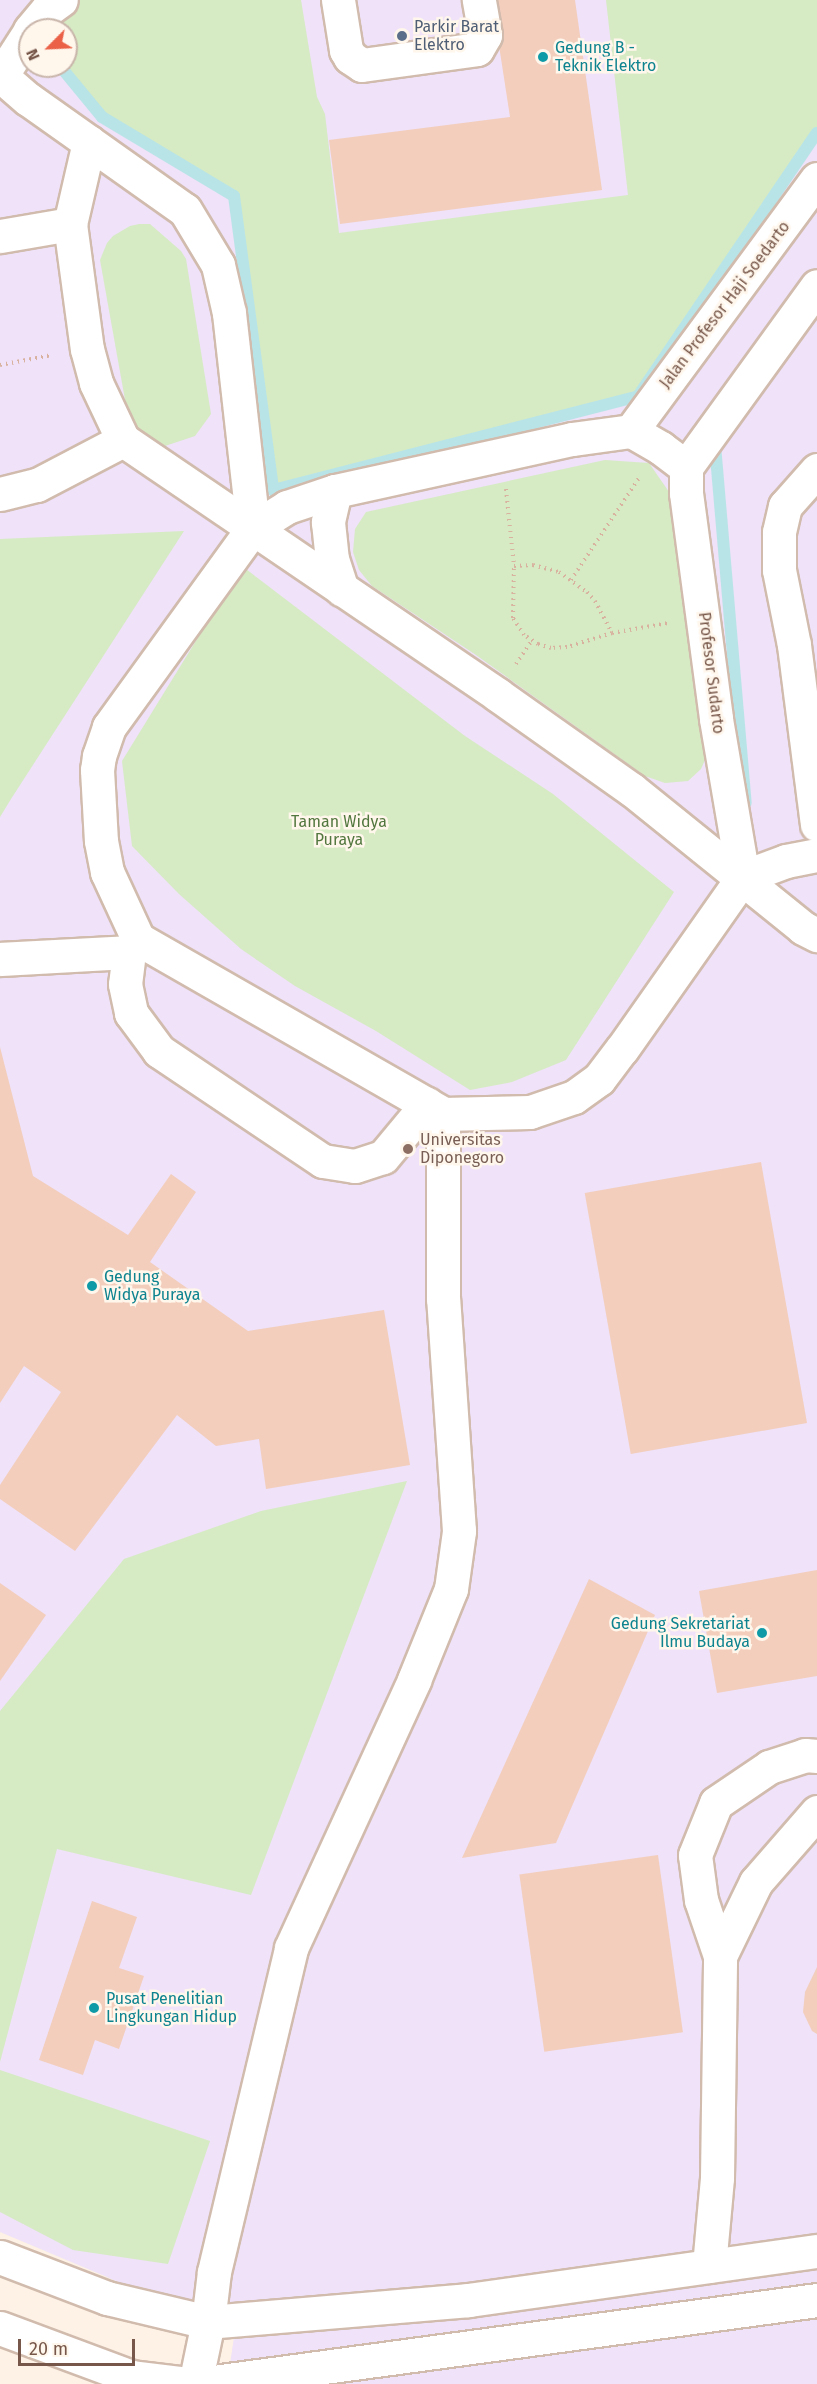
<!DOCTYPE html>
<style>
body{margin:0}
#map{position:relative;width:817px;height:2384px;overflow:hidden;background:#fdf2e5;font-family:"Fira Sans",sans-serif}
div>[style]{position:absolute}
.education>*{inset:0;background:#efe2f9}
.green>*{inset:0;background:#d6ebc3}
.stream>*{height:12px;margin:-6px;padding:0 6px;transform-origin:6px;border-radius:6px;background:#b9e4e7}
.building>*{inset:0;background:#f3cebc;transform-origin:0 0}
.path>*{height:4px;margin-top:-2px;transform-origin:0;background:repeating-linear-gradient(90deg,#d8b19f 0 1.5px,transparent 0 6px)}
.roads{filter:drop-shadow(2px 0 #d1bbad) drop-shadow(-2px 0 #d1bbad) drop-shadow(0 2px #d1bbad) drop-shadow(0 -2px #d1bbad)}
.minor>*{height:33px;margin:-16.5px;padding:0 16.5px;transform-origin:16.5px;border-radius:16.5px;background:#fff}
.dots>*{width:16px;height:16px;translate:-50% -50%;box-sizing:border-box;border:3px solid #fff6ec;border-radius:50%}
span{translate:-50% -50%;white-space:nowrap;text-align:center;line-height:1.15;-webkit-text-stroke:5px #fff6ec;paint-order:stroke}
.service-label{font-size:16px;color:#4e5e75}
.left{translate:0 -50%;text-align:left}
.culture-label{font-size:16px;color:#0d838f}
.right{translate:-100% -50%;text-align:right}
.street-label{font-size:16px;color:#775749}
.park-label{font-size:16px;color:#52773e}
.education-label{font-size:16px;color:#785e54}
.north{position:absolute;left:18px;top:18px;width:60px;height:60px;box-sizing:border-box;background:#fff6ec;border:2px solid #c9b6ab;border-radius:50%;rotate:246deg;font-size:16px;font-weight:700;line-height:24px;text-align:center;color:#775749}
.north::after{content:'';display:block;margin:auto;width:21px;height:27px;background:#ea6147;clip-path:polygon(50% 0,100% 100%,50% 72%,0 100%)}
.scale{position:absolute;left:18px;top:2339px;width:117px;height:27px;box-sizing:border-box;border:3px solid #775749;border-top:0;padding-left:8px;font-size:18px;line-height:21px;white-space:nowrap;color:#775749;-webkit-text-stroke:4px #fff6ec;paint-order:stroke}
</style>
<div id="map">
<div class="education">
<div style="clip-path:polygon(evenodd,0 0,817px 0,817px 2384px,227px 2384px,234px 2337px,107px 2277px,0 2232px,0 0,30px 30px,66px 30px,66px 66px,30px 66px,30px 30px)"></div>
</div>
<div class="green">
<div style="clip-path:polygon(77px 0,301px 0,317px 97px,325px 114px,339px 233px,628px 195px,606px 0,817px 0,817px 133px,638px 396px,273px 490px,234px 196px,102px 117px,60px 66px,66px 66px,66px 30px,33px 30px)"></div>
<div style="clip-path:polygon(139px 224px,150px 224px,181px 251px,186px 259px,211px 414px,195px 436px,165px 446px,150px 443px,129px 422px,100px 260px,107px 243px,113px 236px,130px 226px)"></div>
<div style="clip-path:polygon(605px 460px,649px 463px,676px 502px,708px 753px,701px 769px,688px 781px,665px 783px,645px 776px,476px 655px,372px 586px,359px 570px,353px 552px,355px 529px,366px 512px)"></div>
<div style="clip-path:polygon(184px 531px,11px 799px,0 817px,0 539px)"></div>
<div style="clip-path:polygon(242px 566px,465px 736px,553px 794px,674px 892px,566px 1060px,512px 1082px,470px 1090px,376px 1031px,295px 986px,241px 949px,179px 894px,132px 846px,122px 761px)"></div>
<div style="clip-path:polygon(407px 1481px,251px 1895px,57px 1849px,0 2062px,0 1711px,124px 1559px,261px 1511px)"></div>
<div style="clip-path:polygon(0 2070px,210px 2141px,168px 2264px,73px 2250px,0 2212px)"></div>
</div>
<div class="stream">
<div style="left:60px;top:66px;width:66px;rotate:50.5deg"></div>
<div style="left:102px;top:117px;width:154px;rotate:30.9deg"></div>
<div style="left:234px;top:196px;width:297px;rotate:82.4deg"></div>
<div style="left:273px;top:490px;width:377px;rotate:-14.4deg"></div>
<div style="left:638px;top:396px;width:318px;rotate:-55.8deg"></div>
<div style="left:719px;top:439px;width:7px;rotate:124deg"></div>
<div style="left:715px;top:445px;width:359px;rotate:85.1deg"></div>
</div>
<div class="building">
<div style="clip-path:polygon(492px 0,575px 0,602px 190px,340px 224px,329px 140px,510px 117px)"></div>
<div style="clip-path:polygon(0 1047px,33px 1176px,128px 1235px,171px 1174px,196px 1192px,150px 1262px,248px 1331px,384px 1310px,410px 1465px,266px 1489px,259px 1439px,216px 1446px,177px 1415px,75px 1551px,0 1499px,0 1485px,61px 1392px,24px 1366px,0 1403px)"></div>
<div style="left:761px;top:1162px;width:265px;height:179px;rotate:80deg"></div>
<div style="clip-path:polygon(817px 1570px,817px 1676px,717px 1693px,699px 1591px)"></div>
<div style="clip-path:polygon(589px 1579px,655px 1615px,556px 1843px,462px 1858px)"></div>
<div style="clip-path:polygon(0 1583px,46px 1615px,0 1681px)"></div>
<div style="left:658px;top:1855px;width:179px;height:140px;rotate:82deg"></div>
<div style="clip-path:polygon(92px 1901px,137px 1917px,119px 1968px,144px 1976px,119px 2049px,95px 2040px,83px 2075px,39px 2060px)"></div>
<div style="clip-path:polygon(817px 1967px,817px 2034px,812px 2031px,803px 2012px,805px 1992px)"></div>
</div>
<div class="path">
<div style="left:0;top:365px;width:53px;rotate:-10.9deg"></div>
<div style="left:506px;top:489px;width:77px;rotate:84.1deg"></div>
<div style="left:533px;top:565px;width:27px;rotate:15deg"></div>
<div style="left:559px;top:572px;width:34px;rotate:36deg"></div>
<div style="left:587px;top:592px;width:12px;rotate:48deg"></div>
<div style="left:595px;top:601px;width:36px;rotate:62deg"></div>
<div style="left:612px;top:633px;width:47px;rotate:162.7deg"></div>
<div style="left:567px;top:647px;width:16px;rotate:176deg"></div>
<div style="left:551px;top:648px;width:14px;rotate:-163deg"></div>
<div style="left:538px;top:644px;width:17px;rotate:-147deg"></div>
<div style="left:524px;top:635px;width:20px;rotate:-123deg"></div>
<div style="left:513px;top:618px;width:52px;rotate:-88.9deg"></div>
<div style="left:514px;top:566px;width:19px;rotate:-3deg"></div>
<div style="left:571px;top:580px;width:123px;rotate:-56.3deg"></div>
<div style="left:612px;top:633px;width:57px;rotate:-10.1deg"></div>
<div style="left:516px;top:664px;width:29px;rotate:-56deg"></div>
</div>
<div class="roads">
<div class="minor">
<div style="left:338px;top:0;width:51px;rotate:80.9deg"></div>
<div style="left:346px;top:50px;width:8px;rotate:60deg"></div>
<div style="left:350px;top:57px;width:14px;rotate:34deg"></div>
<div style="left:362px;top:65px;width:116px;rotate:-7.9deg"></div>
<div style="left:477px;top:49px;width:16px;rotate:-60deg"></div>
<div style="left:485px;top:35px;width:36px;rotate:-100deg"></div>
<div style="left:30px;top:30px;width:26px;rotate:-50deg"></div>
<div style="left:47px;top:10px;width:17px;rotate:-36deg"></div>
<div style="left:0;top:75px;width:37px;rotate:41deg"></div>
<div style="left:28px;top:99px;width:192px;rotate:35.3deg"></div>
<div style="left:185px;top:210px;width:64px;rotate:59deg"></div>
<div style="left:218px;top:265px;width:49px;rotate:77.1deg"></div>
<div style="left:229px;top:313px;width:216px;rotate:83.6deg"></div>
<div style="left:1px;top:76px;width:54px;rotate:-57.2deg"></div>
<div style="left:89px;top:142px;width:84px;rotate:103deg"></div>
<div style="left:70px;top:224px;width:126px;rotate:82.3deg"></div>
<div style="left:87px;top:349px;width:35px;rotate:75deg"></div>
<div style="left:96px;top:383px;width:63px;rotate:64.7deg"></div>
<div style="left:123px;top:440px;width:453px;rotate:34.2deg"></div>
<div style="left:498px;top:695px;width:163px;rotate:35.3deg"></div>
<div style="left:631px;top:789px;width:221px;rotate:38.9deg"></div>
<div style="left:803px;top:928px;width:16px;rotate:27deg"></div>
<div style="left:0;top:236px;width:71px;rotate:-9.7deg"></div>
<div style="left:631px;top:431px;width:313px;rotate:-53.6deg"></div>
<div style="left:686px;top:467px;width:31px;rotate:-143deg"></div>
<div style="left:661px;top:448px;width:34px;rotate:-150deg"></div>
<div style="left:631px;top:431px;width:60px;rotate:172.3deg"></div>
<div style="left:572px;top:439px;width:243px;rotate:167.6deg"></div>
<div style="left:335px;top:491px;width:51px;rotate:161.6deg"></div>
<div style="left:287px;top:507px;width:40px;rotate:148deg"></div>
<div style="left:253px;top:528px;width:246px;rotate:125.9deg"></div>
<div style="left:109px;top:727px;width:31px;rotate:109deg"></div>
<div style="left:99px;top:756px;width:14px;rotate:98deg"></div>
<div style="left:97px;top:770px;width:71px;rotate:86.8deg"></div>
<div style="left:101px;top:841px;width:32px;rotate:79deg"></div>
<div style="left:107px;top:872px;width:74px;rotate:65.2deg"></div>
<div style="left:138px;top:939px;width:352px;rotate:29.8deg"></div>
<div style="left:443px;top:1114px;width:87px;rotate:-1.3deg"></div>
<div style="left:530px;top:1112px;width:46px;rotate:-18.8deg"></div>
<div style="left:574px;top:1097px;width:31px;rotate:-36deg"></div>
<div style="left:599px;top:1079px;width:38px;rotate:-53deg"></div>
<div style="left:622px;top:1049px;width:210px;rotate:-54.9deg"></div>
<div style="left:743px;top:877px;width:46px;rotate:-20.4deg"></div>
<div style="left:786px;top:861px;width:32px;rotate:-11deg"></div>
<div style="left:686px;top:467px;width:26px;rotate:90deg"></div>
<div style="left:686px;top:493px;width:228px;rotate:82.4deg"></div>
<div style="left:716px;top:719px;width:160px;rotate:80.3deg"></div>
<div style="left:686px;top:467px;width:223px;rotate:-54.1deg"></div>
<div style="left:817px;top:470px;width:48px;rotate:131.6deg"></div>
<div style="left:785px;top:506px;width:27px;rotate:103deg"></div>
<div style="left:779px;top:532px;width:38px;rotate:90deg"></div>
<div style="left:779px;top:570px;width:76px;rotate:78.7deg"></div>
<div style="left:794px;top:645px;width:181px;rotate:82.7deg"></div>
<div style="left:335px;top:491px;width:32px;rotate:103deg"></div>
<div style="left:328px;top:522px;width:37px;rotate:84deg"></div>
<div style="left:332px;top:559px;width:32px;rotate:72deg"></div>
<div style="left:0;top:494px;width:38px;rotate:-14deg"></div>
<div style="left:37px;top:485px;width:97px;rotate:-27.6deg"></div>
<div style="left:138px;top:939px;width:16px;rotate:125deg"></div>
<div style="left:129px;top:952px;width:32px;rotate:97deg"></div>
<div style="left:125px;top:984px;width:30px;rotate:78deg"></div>
<div style="left:131px;top:1013px;width:47px;rotate:53.6deg"></div>
<div style="left:159px;top:1051px;width:197px;rotate:33.9deg"></div>
<div style="left:323px;top:1161px;width:32px;rotate:9deg"></div>
<div style="left:355px;top:1166px;width:29px;rotate:-18deg"></div>
<div style="left:383px;top:1157px;width:69px;rotate:-50.3deg"></div>
<div style="left:0;top:959px;width:129px;rotate:-3.1deg"></div>
<div style="left:720px;top:1956px;width:59px;rotate:-108.7deg"></div>
<div style="left:701px;top:1900px;width:45px;rotate:-97.6deg"></div>
<div style="left:695px;top:1855px;width:56px;rotate:-68deg"></div>
<div style="left:716px;top:1803px;width:64px;rotate:-34.2deg"></div>
<div style="left:769px;top:1767px;width:38px;rotate:-18deg"></div>
<div style="left:805px;top:1755px;width:12px;rotate:5deg"></div>
<div style="left:0;top:2257px;width:115px;rotate:21deg"></div>
<div style="left:107px;top:2298px;width:104px;rotate:13.4deg"></div>
<div style="left:208px;top:2322px;width:261px;rotate:-4.8deg"></div>
<div style="left:468px;top:2300px;width:352px;rotate:-8deg"></div>
<div style="left:709px;top:2266px;width:88px;rotate:-84.8deg"></div>
<div style="left:717px;top:2178px;width:222px;rotate:-89.2deg"></div>
<div style="left:720px;top:1956px;width:82px;rotate:-64.1deg"></div>
<div style="left:756px;top:1882px;width:93px;rotate:-48.9deg"></div>
<div style="left:0;top:2328px;width:141px;rotate:20.4deg"></div>
<div style="left:132px;top:2377px;width:56px;rotate:7.1deg"></div>
<div style="left:195px;top:2384px;width:63px;rotate:-78.2deg"></div>
<div style="left:208px;top:2322px;width:50px;rotate:-83.2deg"></div>
<div style="left:214px;top:2272px;width:333px;rotate:-76.6deg"></div>
<div style="left:291px;top:1948px;width:295px;rotate:-65.3deg"></div>
<div style="left:414px;top:1680px;width:98px;rotate:-67.9deg"></div>
<div style="left:451px;top:1589px;width:59px;rotate:-82.1deg"></div>
<div style="left:459px;top:1531px;width:233px;rotate:-93.9deg"></div>
<div style="left:443px;top:1299px;width:185px;rotate:-90deg"></div>
<div style="left:199px;top:2384px;width:624px;rotate:-7.74deg"></div>
</div>
</div>
<div class="dots">
<div style="left:402px;top:36px;background:#5c6f8a"></div>
<div style="left:543px;top:57px;background:#0f9aa8"></div>
<div style="left:408px;top:1149px;background:#8d6e63"></div>
<div style="left:92px;top:1286px;background:#0f9aa8"></div>
<div style="left:762px;top:1633px;background:#0f9aa8"></div>
<div style="left:94px;top:2008px;background:#0f9aa8"></div>
</div>
<div class="service-label">
<span class="left" style="left:414px;top:36px">Parkir Barat<br>Elektro</span>
</div>
<div class="culture-label">
<span class="left" style="left:555px;top:57px">Gedung B -<br>Teknik Elektro</span>
<span class="left" style="left:104px;top:1286px">Gedung<br>Widya Puraya</span>
<span class="right" style="left:750px;top:1633px">Gedung Sekretariat<br>Ilmu Budaya</span>
<span class="left" style="left:106px;top:2008px">Pusat Penelitian<br>Lingkungan Hidup</span>
</div>
<div class="street-label">
<span style="left:725px;top:305px;rotate:-53deg">Jalan Profesor Haji Soedarto</span>
<span style="left:711px;top:673px;rotate:83deg">Profesor Sudarto</span>
</div>
<div class="park-label">
<span style="left:339px;top:831px">Taman Widya<br>Puraya</span>
</div>
<div class="education-label">
<span class="left" style="left:420px;top:1149px">Universitas<br>Diponegoro</span>
</div>
<div class="north">N</div>
<div class="scale">20 m</div>
</div>
